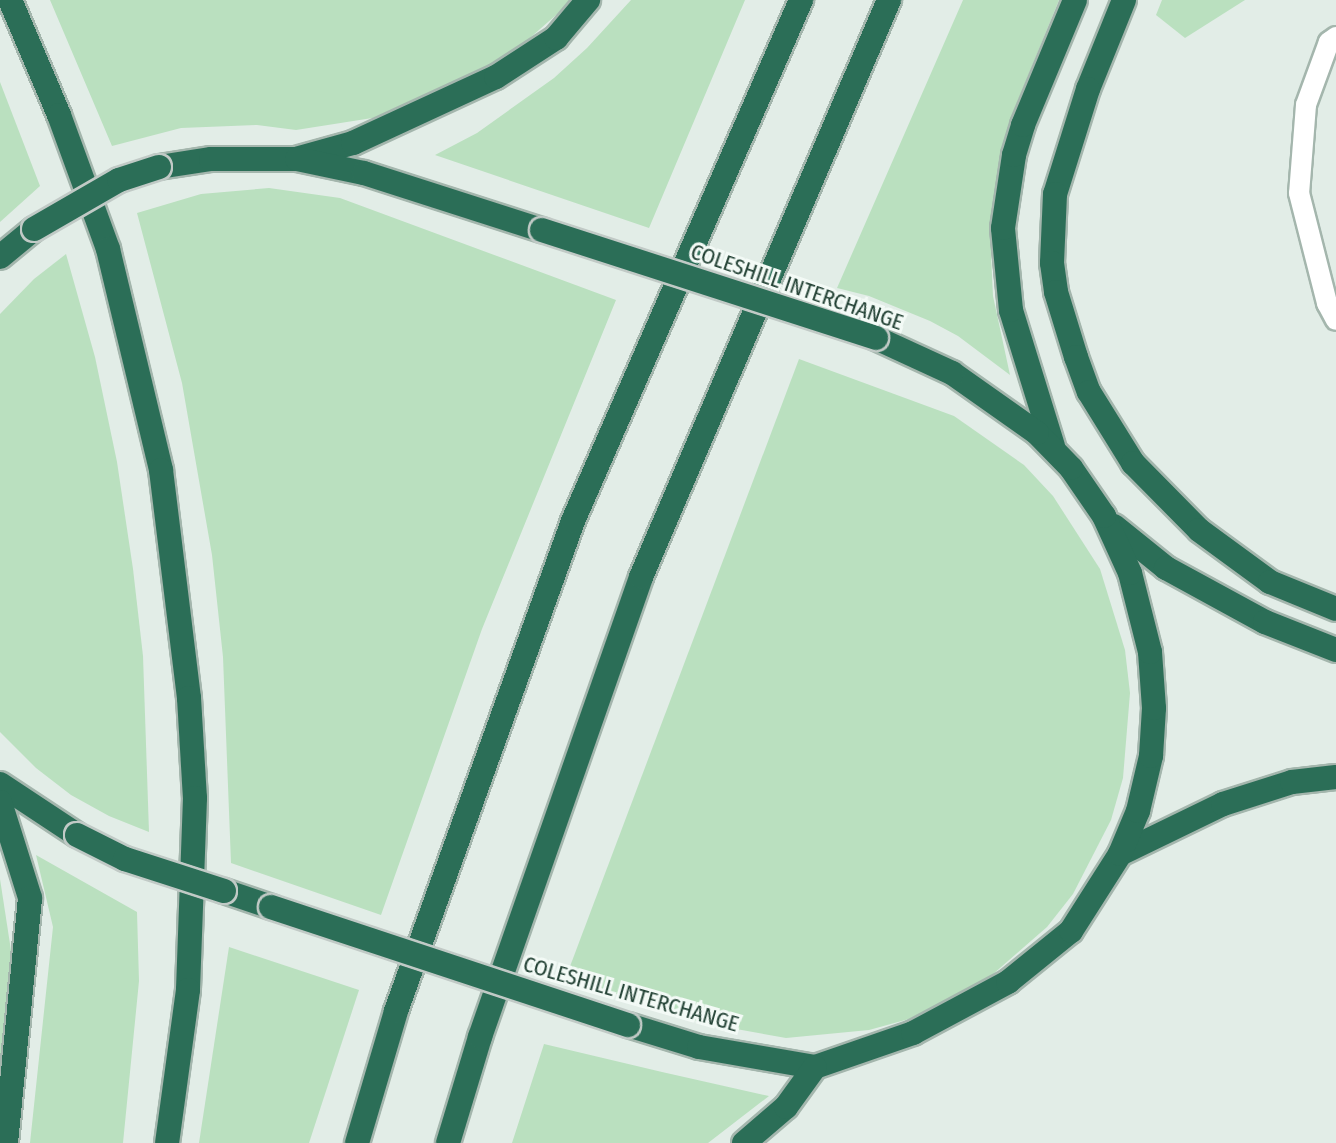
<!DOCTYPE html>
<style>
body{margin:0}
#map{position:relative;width:1336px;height:1143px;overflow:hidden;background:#e2ede7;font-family:"Fira Sans Condensed",sans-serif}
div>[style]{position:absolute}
.green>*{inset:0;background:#bae0bf}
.roads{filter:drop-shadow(2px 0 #a4b6ad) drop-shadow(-2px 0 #a4b6ad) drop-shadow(0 2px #a4b6ad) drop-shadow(0 -2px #a4b6ad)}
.lane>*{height:20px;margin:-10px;padding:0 10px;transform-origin:10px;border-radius:10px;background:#fff}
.highway>*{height:24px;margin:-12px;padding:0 12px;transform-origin:12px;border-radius:12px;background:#2b6e57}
.bridges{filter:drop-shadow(2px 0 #c1cac6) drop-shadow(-2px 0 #c1cac6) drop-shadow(0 2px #c1cac6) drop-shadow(0 -2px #c1cac6)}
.highway-bridge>*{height:24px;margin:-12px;padding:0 12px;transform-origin:12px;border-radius:12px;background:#2b6e57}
span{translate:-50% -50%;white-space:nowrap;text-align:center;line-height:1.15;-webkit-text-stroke:6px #f3faf6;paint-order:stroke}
.street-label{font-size:22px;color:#214033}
</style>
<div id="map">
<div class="green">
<div style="clip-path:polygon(50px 0,573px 0,506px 59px,467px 82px,385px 116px,296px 130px,257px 125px,181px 128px,112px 146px)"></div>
<div style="clip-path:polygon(631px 0,745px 0,649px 228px,435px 155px,477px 133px,554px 78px,587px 48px)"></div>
<div style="clip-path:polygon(963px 0,1059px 0,1010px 120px,998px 167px,991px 255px,993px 296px,1010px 375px,958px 336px,930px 321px,869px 296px,837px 288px)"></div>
<div style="clip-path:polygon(1162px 0,1245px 0,1185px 38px,1156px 15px)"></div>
<div style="clip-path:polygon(0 82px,40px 186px,0 222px)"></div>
<div style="clip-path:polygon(269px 188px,340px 198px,616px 300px,482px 629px,381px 915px,231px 863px,223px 657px,212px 555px,182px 383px,137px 213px,201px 194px)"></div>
<div style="clip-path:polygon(66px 254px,95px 357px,117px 462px,133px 569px,143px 656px,149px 832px,109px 816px,71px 795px,36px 768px,0 732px,0 314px,34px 279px)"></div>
<div style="clip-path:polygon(799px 359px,954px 416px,1024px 465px,1053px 496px,1100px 569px,1125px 650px,1130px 693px,1123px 778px,1111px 820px,1073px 894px,1047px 927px,984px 982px,909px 1019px,869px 1030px,786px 1038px,703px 1023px,566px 977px)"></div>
<div style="clip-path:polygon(36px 855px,137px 912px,139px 981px,123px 1143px,30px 1143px,53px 927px)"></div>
<div style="clip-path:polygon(0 879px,12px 957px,0 1063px)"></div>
<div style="clip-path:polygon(229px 947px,359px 990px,309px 1143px,199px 1143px)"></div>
<div style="clip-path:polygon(544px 1044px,662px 1072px,769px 1096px,708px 1143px,512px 1143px)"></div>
</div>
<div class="roads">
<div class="lane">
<div style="left:1336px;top:37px;width:9px;rotate:144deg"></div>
<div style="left:1329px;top:42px;width:67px;rotate:110.1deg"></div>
<div style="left:1306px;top:105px;width:88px;rotate:94.5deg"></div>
<div style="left:1299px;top:193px;width:114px;rotate:75.7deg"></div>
<div style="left:1327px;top:303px;width:19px;rotate:62deg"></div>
</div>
<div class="highway">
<div style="left:10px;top:0;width:125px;rotate:66.9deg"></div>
<div style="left:59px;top:115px;width:143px;rotate:69.9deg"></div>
<div style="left:108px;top:249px;width:227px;rotate:76.5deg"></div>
<div style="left:161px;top:470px;width:230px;rotate:83deg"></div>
<div style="left:189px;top:698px;width:100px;rotate:86.6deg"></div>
<div style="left:195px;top:798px;width:192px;rotate:92.1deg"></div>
<div style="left:188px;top:990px;width:154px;rotate:97.8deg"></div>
<div style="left:1124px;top:0;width:96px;rotate:112deg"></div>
<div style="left:1088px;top:89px;width:110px;rotate:107.4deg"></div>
<div style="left:1055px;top:194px;width:69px;rotate:92.5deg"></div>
<div style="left:1052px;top:263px;width:29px;rotate:82deg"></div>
<div style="left:1056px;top:292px;width:68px;rotate:72.9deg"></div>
<div style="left:1076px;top:357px;width:37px;rotate:70deg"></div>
<div style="left:1089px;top:392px;width:84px;rotate:58.2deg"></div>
<div style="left:1133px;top:463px;width:94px;rotate:45.4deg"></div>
<div style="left:1199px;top:530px;width:88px;rotate:36.2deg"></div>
<div style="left:1270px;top:582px;width:71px;rotate:22.2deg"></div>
<div style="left:299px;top:158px;width:56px;rotate:-15.5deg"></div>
<div style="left:353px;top:143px;width:157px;rotate:-24.8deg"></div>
<div style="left:496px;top:77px;width:72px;rotate:-33deg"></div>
<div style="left:556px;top:38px;width:50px;rotate:-49.9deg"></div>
<div style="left:159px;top:167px;width:53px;rotate:-8.7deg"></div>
<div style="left:211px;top:159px;width:86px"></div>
<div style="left:297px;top:159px;width:68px;rotate:11.8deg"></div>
<div style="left:364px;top:173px;width:187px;rotate:17.8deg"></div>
<div style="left:0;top:257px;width:44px;rotate:-39.5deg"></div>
<div style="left:1053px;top:446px;width:142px;rotate:-107.2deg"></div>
<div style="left:1011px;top:310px;width:82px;rotate:-95.6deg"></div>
<div style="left:1003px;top:228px;width:74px;rotate:-81.4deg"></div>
<div style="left:1014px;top:155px;width:31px;rotate:-73deg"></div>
<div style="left:1023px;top:125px;width:135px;rotate:-67.4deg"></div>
<div style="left:1114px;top:526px;width:67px;rotate:38.9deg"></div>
<div style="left:1166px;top:568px;width:113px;rotate:28.6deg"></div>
<div style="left:1265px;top:622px;width:76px;rotate:21.5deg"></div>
<div style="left:0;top:784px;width:92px;rotate:33.5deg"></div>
<div style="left:0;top:802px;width:101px;rotate:72.6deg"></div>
<div style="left:30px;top:898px;width:246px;rotate:95.6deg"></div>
<div style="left:1120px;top:854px;width:114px;rotate:-25.9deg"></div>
<div style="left:1223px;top:804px;width:72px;rotate:-17.7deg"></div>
<div style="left:1292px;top:782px;width:44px;rotate:-6.5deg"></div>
<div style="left:224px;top:891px;width:50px;rotate:18.8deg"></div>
<div style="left:628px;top:1025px;width:74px;rotate:17.2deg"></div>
<div style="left:699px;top:1047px;width:118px;rotate:9.8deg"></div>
<div style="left:815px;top:1067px;width:104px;rotate:-19.1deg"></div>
<div style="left:913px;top:1033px;width:108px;rotate:-28.2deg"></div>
<div style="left:1008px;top:982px;width:81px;rotate:-39deg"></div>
<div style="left:1071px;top:931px;width:91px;rotate:-57.5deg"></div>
<div style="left:1120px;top:854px;width:47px;rotate:-67.3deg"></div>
<div style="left:1138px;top:811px;width:57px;rotate:-76.7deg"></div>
<div style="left:1151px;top:756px;width:48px;rotate:-86.4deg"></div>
<div style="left:1154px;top:708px;width:56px;rotate:-94.1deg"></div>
<div style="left:1150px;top:652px;width:81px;rotate:-104.2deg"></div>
<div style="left:1130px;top:573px;width:63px;rotate:-114.5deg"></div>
<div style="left:1104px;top:516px;width:58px;rotate:-124.5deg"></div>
<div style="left:1071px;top:468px;width:49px;rotate:-134.2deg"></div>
<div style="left:1037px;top:433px;width:104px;rotate:-144.8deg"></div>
<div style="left:952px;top:373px;width:84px;rotate:-155.3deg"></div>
<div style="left:357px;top:1143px;width:138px;rotate:-73.5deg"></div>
<div style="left:396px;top:1011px;width:521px;rotate:-70.14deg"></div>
<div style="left:573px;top:521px;width:569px;rotate:-66.36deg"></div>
<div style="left:448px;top:1143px;width:111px;rotate:-73.2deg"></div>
<div style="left:480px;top:1037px;width:487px;rotate:-70.7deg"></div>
<div style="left:641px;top:577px;width:628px;rotate:-66.74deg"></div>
<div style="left:744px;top:1143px;width:55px;rotate:-40.6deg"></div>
<div style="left:786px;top:1107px;width:49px;rotate:-54.1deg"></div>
</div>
</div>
<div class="bridges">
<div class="highway-bridge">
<div style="left:34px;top:229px;width:98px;rotate:-30deg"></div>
<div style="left:119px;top:180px;width:42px;rotate:-18deg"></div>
<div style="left:542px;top:230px;width:351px;rotate:17.9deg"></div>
<div style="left:77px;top:835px;width:54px;rotate:26.6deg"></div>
<div style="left:125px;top:859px;width:104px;rotate:17.9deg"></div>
<div style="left:271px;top:907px;width:376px;rotate:18.3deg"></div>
</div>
</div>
<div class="street-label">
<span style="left:797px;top:287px;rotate:19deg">COLESHILL INTERCHANGE</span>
<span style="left:631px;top:994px;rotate:16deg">COLESHILL INTERCHANGE</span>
</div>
</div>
